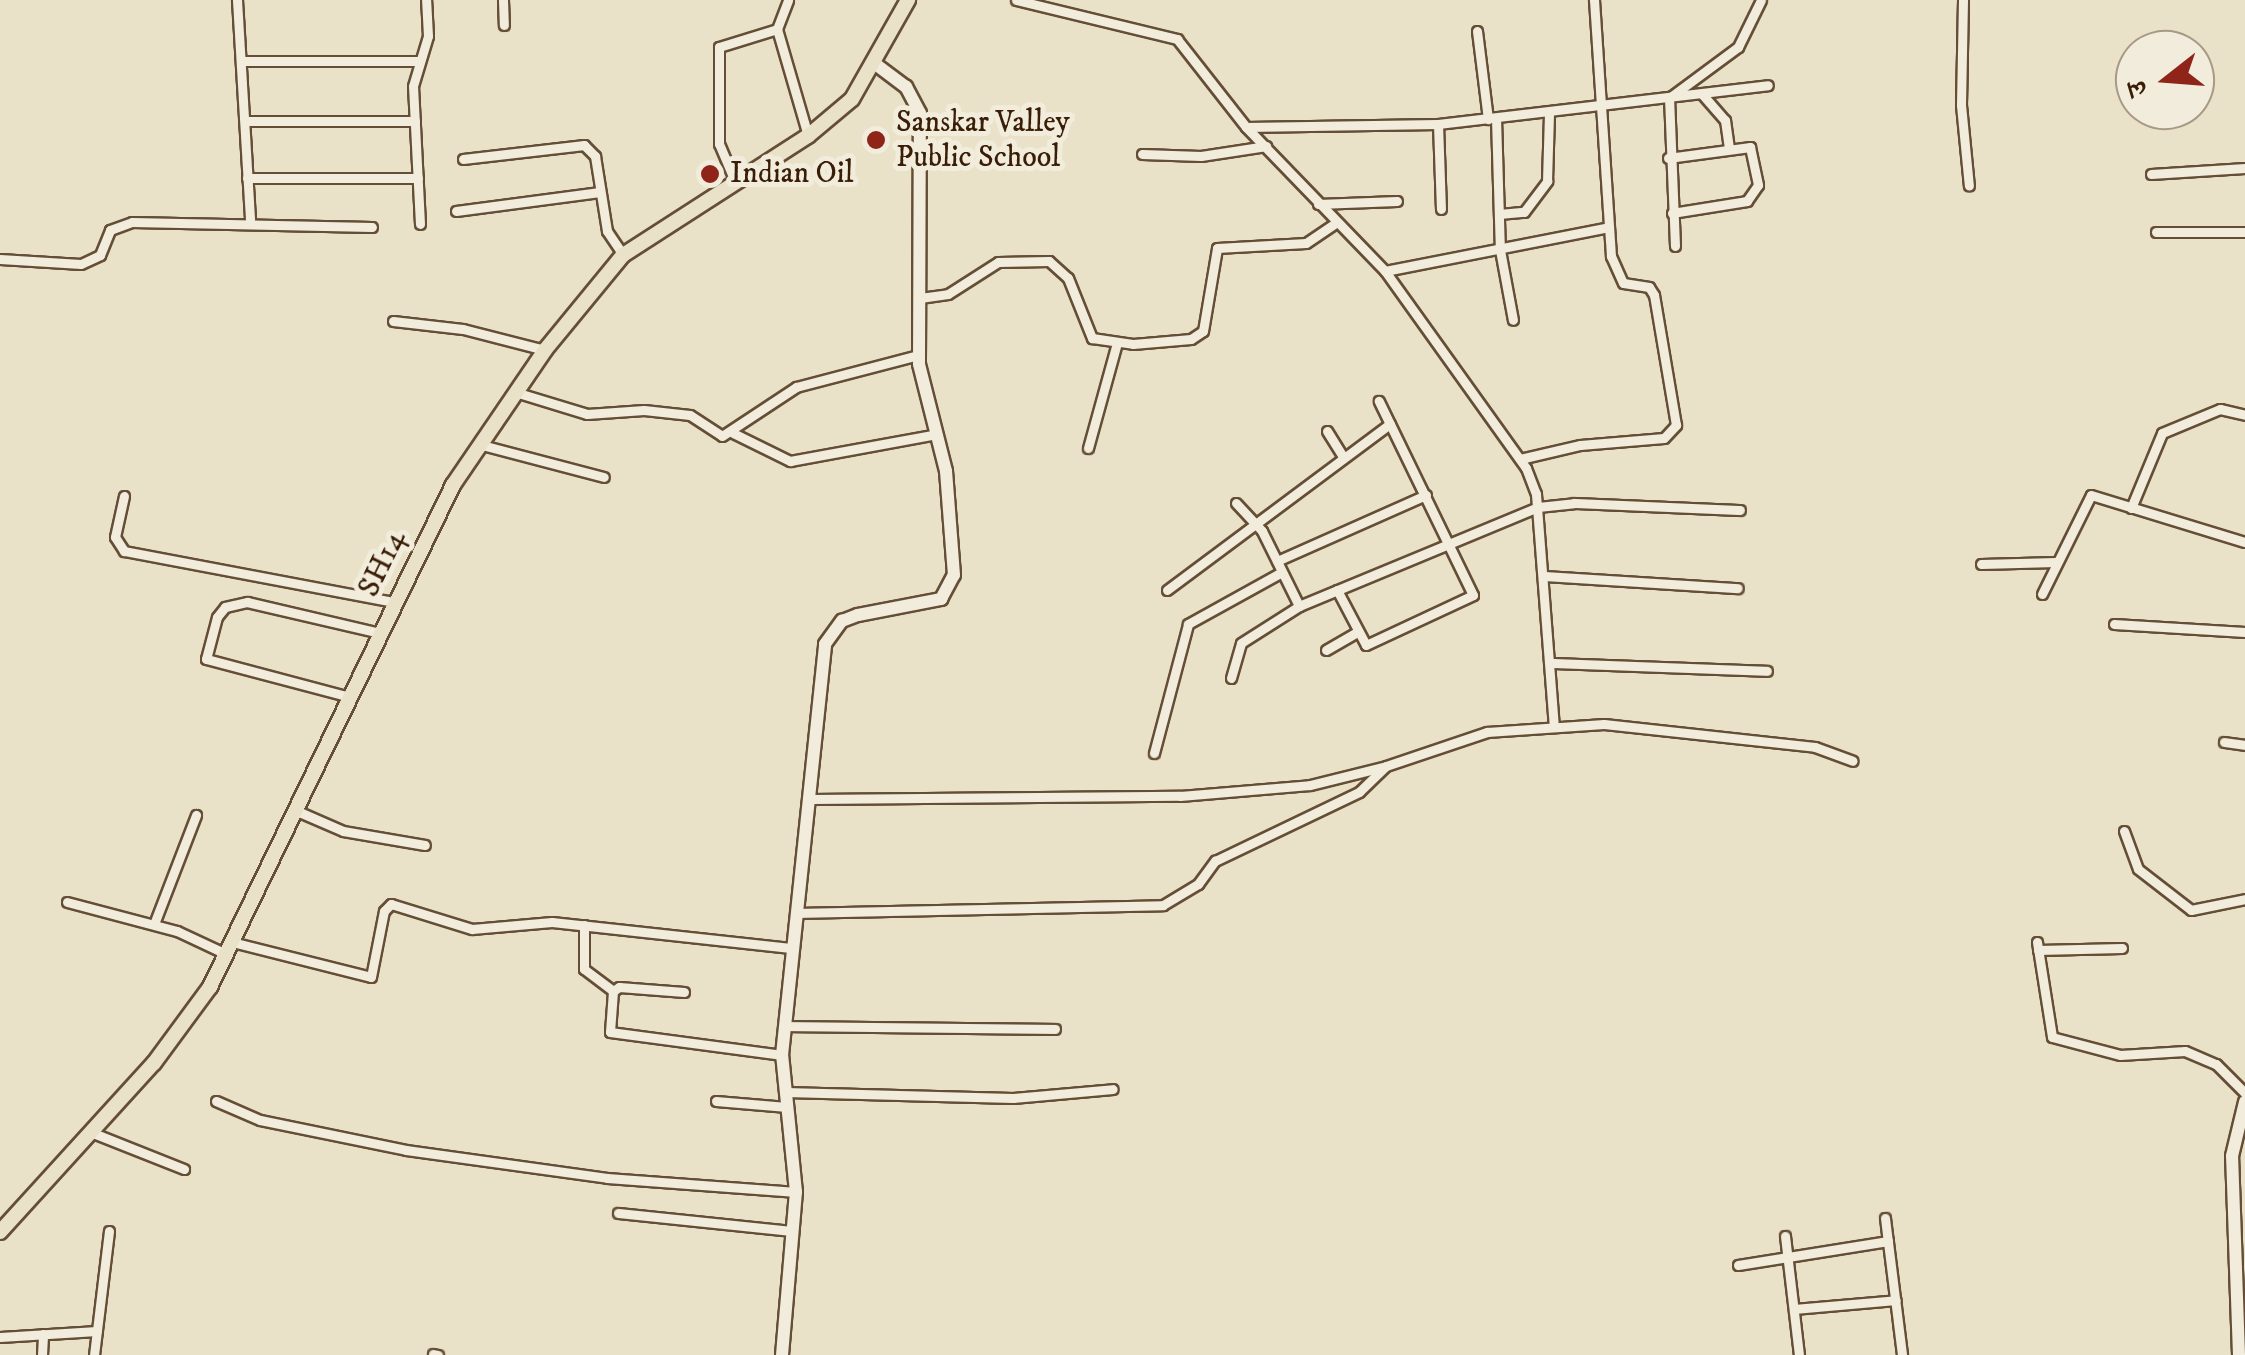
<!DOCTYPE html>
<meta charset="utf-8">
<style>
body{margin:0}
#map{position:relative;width:2245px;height:1355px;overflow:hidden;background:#eae2c8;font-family:"IM FELL DW Pica","Noto Serif Devanagari",serif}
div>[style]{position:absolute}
.roads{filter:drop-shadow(2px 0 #654e36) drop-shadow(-2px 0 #654e36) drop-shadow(0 2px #654e36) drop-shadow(0 -2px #654e36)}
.street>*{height:9px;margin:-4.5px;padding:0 4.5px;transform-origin:4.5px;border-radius:4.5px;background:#f1ecdb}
.secondary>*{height:12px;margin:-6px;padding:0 6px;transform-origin:6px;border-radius:6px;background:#f1ecdb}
.primary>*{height:14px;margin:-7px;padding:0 7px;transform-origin:7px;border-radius:7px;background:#eae2c8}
.dots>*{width:28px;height:28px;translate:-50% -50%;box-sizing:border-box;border:5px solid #f1ecdb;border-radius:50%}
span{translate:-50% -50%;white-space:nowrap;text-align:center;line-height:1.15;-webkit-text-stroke:10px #f1ecdb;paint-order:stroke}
.poi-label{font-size:30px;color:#391d06}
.left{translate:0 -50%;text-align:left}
.street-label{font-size:30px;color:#391d06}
.north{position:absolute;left:2115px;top:30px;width:100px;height:100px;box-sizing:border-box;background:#f1ecdb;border:2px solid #a79986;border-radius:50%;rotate:253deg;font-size:28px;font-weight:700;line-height:40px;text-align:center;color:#391d06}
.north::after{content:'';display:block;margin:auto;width:35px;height:45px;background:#8f2418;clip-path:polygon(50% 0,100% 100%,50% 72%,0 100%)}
</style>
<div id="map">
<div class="roads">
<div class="street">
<div style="left:237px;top:0;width:220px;rotate:86.6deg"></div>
<div style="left:503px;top:0;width:25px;rotate:88deg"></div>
<div style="left:1016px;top:0;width:166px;rotate:13.6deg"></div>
<div style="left:1177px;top:39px;width:112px;rotate:51.9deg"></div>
<div style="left:1246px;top:127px;width:200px;rotate:46deg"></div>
<div style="left:1385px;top:271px;width:242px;rotate:54.4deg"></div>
<div style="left:1526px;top:468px;width:28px;rotate:69deg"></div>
<div style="left:1536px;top:494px;width:233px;rotate:85.6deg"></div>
<div style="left:1963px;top:0;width:105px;rotate:91.1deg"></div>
<div style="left:1961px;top:105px;width:81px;rotate:84.4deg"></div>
<div style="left:777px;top:29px;width:111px;rotate:73.8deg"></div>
<div style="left:1477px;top:31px;width:89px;rotate:82.9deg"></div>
<div style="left:241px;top:61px;width:179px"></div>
<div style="left:1702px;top:94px;width:35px;rotate:49deg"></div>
<div style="left:1725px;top:120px;width:28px;rotate:82deg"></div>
<div style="left:1496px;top:118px;width:132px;rotate:88.3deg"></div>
<div style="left:1500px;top:250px;width:71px;rotate:79.5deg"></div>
<div style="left:245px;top:121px;width:170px"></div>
<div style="left:1438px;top:124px;width:85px;rotate:88deg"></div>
<div style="left:1246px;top:127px;width:192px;rotate:-0.9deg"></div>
<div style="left:1438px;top:124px;width:332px;rotate:-6.7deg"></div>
<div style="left:1142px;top:154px;width:59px;rotate:1.9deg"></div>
<div style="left:1201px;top:156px;width:66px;rotate:-8.7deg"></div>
<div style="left:1668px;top:158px;width:83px;rotate:-7.6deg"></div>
<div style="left:1750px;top:147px;width:39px;rotate:78deg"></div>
<div style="left:1758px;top:185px;width:19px;rotate:125deg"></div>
<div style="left:1747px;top:201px;width:76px;rotate:170.9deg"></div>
<div style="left:463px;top:159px;width:122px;rotate:-6.6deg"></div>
<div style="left:584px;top:145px;width:16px;rotate:45deg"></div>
<div style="left:595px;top:156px;width:76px;rotate:80.9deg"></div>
<div style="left:607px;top:231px;width:29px;rotate:56deg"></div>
<div style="left:2151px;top:174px;width:94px;rotate:-3.7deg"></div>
<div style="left:247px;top:178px;width:171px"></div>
<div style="left:734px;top:179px;width:38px;rotate:-113deg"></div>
<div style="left:719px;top:144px;width:97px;rotate:-90deg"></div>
<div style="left:719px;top:47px;width:61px;rotate:-17.2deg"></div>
<div style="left:777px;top:29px;width:31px;rotate:-69deg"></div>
<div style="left:1318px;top:204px;width:79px;rotate:-2.2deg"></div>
<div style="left:456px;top:211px;width:145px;rotate:-7.5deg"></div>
<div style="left:1499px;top:214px;width:25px;rotate:-5deg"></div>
<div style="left:1524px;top:212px;width:39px;rotate:-53deg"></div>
<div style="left:1547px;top:181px;width:69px;rotate:-88.3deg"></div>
<div style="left:420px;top:224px;width:138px;rotate:-92.9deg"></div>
<div style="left:413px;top:86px;width:52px;rotate:-73.3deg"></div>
<div style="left:428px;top:36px;width:36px;rotate:-93deg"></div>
<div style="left:2156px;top:232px;width:89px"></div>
<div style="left:1675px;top:246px;width:148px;rotate:-92.3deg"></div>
<div style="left:1669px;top:98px;width:86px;rotate:-36.5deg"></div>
<div style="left:1738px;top:47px;width:52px;rotate:-63.9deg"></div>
<div style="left:0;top:259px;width:81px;rotate:3.5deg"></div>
<div style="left:81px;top:264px;width:21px;rotate:-25deg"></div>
<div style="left:100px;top:255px;width:27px;rotate:-68deg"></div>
<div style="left:110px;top:230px;width:23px;rotate:-20deg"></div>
<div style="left:132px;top:222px;width:240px;rotate:1.2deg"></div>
<div style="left:1385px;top:271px;width:228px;rotate:-11.1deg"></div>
<div style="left:920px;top:298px;width:28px;rotate:-8deg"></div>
<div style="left:948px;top:294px;width:59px;rotate:-32.6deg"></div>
<div style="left:998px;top:262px;width:51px;rotate:-1.1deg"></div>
<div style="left:1049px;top:261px;width:25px;rotate:42deg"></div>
<div style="left:1068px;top:278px;width:65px;rotate:68.2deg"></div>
<div style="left:1092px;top:338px;width:41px;rotate:8.3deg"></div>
<div style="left:1133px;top:344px;width:58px;rotate:-4.9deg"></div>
<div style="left:1191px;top:339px;width:14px;rotate:-34deg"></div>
<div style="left:1203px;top:331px;width:84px;rotate:-80.4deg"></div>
<div style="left:1217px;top:248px;width:89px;rotate:-3.2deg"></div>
<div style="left:1306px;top:243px;width:37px;rotate:-34deg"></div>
<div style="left:393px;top:321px;width:70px;rotate:6.5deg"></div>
<div style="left:463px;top:329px;width:85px;rotate:14.4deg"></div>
<div style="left:515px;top:392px;width:75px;rotate:17deg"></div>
<div style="left:587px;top:414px;width:57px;rotate:-4deg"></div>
<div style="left:644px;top:410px;width:46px;rotate:6.2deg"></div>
<div style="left:690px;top:415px;width:38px;rotate:33deg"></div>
<div style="left:722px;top:436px;width:89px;rotate:-33.5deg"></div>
<div style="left:796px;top:387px;width:126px;rotate:-14.7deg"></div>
<div style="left:1327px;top:431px;width:31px;rotate:58deg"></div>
<div style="left:733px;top:433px;width:64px;rotate:26.2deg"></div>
<div style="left:790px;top:461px;width:149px;rotate:-10.4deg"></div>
<div style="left:478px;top:444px;width:130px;rotate:14.7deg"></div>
<div style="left:1088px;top:448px;width:109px;rotate:-74.6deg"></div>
<div style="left:1520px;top:459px;width:62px;rotate:-13.1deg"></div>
<div style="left:1580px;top:445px;width:84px;rotate:-4.8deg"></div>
<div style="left:1664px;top:438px;width:18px;rotate:-47deg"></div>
<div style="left:1676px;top:425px;width:132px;rotate:-99.6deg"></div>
<div style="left:1654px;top:295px;width:9px;rotate:-122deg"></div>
<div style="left:1649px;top:287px;width:26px;rotate:-171deg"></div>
<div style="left:1623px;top:283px;width:30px;rotate:-114deg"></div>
<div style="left:1611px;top:256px;width:257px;rotate:-93.8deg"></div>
<div style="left:124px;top:496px;width:42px;rotate:102.4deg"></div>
<div style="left:115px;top:537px;width:17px;rotate:57deg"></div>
<div style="left:124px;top:551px;width:276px;rotate:10.7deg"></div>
<div style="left:1236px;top:503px;width:38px;rotate:47deg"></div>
<div style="left:1262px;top:531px;width:84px;rotate:63.7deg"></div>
<div style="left:2131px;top:508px;width:81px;rotate:-67.5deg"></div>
<div style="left:2162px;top:433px;width:63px;rotate:-22.5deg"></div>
<div style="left:2220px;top:409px;width:26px;rotate:13deg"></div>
<div style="left:1277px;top:561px;width:163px;rotate:-23.9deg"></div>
<div style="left:1981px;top:564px;width:75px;rotate:-1.5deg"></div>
<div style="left:1545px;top:576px;width:193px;rotate:3.6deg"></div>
<div style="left:1167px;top:590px;width:278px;rotate:-36.7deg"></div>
<div style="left:1337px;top:590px;width:62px;rotate:62.2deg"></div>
<div style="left:1366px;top:645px;width:118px;rotate:-25deg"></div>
<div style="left:1473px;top:595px;width:216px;rotate:-115.9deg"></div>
<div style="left:2042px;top:594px;width:110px;rotate:-63.7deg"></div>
<div style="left:2091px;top:495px;width:161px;rotate:17deg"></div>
<div style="left:2114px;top:624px;width:131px;rotate:3.5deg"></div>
<div style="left:1326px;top:650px;width:34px;rotate:-30deg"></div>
<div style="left:1551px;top:663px;width:216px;rotate:2.1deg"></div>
<div style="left:1231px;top:678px;width:36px;rotate:-74deg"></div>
<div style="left:1241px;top:643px;width:69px;rotate:-32.5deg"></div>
<div style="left:1299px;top:606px;width:259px;rotate:-22.5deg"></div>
<div style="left:1538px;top:507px;width:36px;rotate:-6deg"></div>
<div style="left:1574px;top:503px;width:166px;rotate:2.4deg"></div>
<div style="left:350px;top:697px;width:149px;rotate:-165.2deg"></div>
<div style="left:206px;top:659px;width:43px;rotate:-75.3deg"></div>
<div style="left:217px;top:617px;width:13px;rotate:-51deg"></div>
<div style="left:225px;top:607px;width:23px;rotate:-13deg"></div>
<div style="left:247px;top:602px;width:137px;rotate:13.1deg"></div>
<div style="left:2224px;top:742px;width:21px;rotate:8deg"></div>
<div style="left:1154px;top:753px;width:133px;rotate:-75.2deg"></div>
<div style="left:1188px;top:624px;width:107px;rotate:-29deg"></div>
<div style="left:811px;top:799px;width:369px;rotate:-0.5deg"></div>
<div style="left:1180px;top:796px;width:130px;rotate:-4.8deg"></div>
<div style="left:1310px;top:785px;width:75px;rotate:-13.9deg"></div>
<div style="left:297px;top:811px;width:50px;rotate:23.5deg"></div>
<div style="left:343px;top:831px;width:83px;rotate:9.7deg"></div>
<div style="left:2124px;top:831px;width:40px;rotate:69.8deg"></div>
<div style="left:2138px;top:869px;width:67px;rotate:37.7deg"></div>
<div style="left:2191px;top:910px;width:55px;rotate:-11.5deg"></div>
<div style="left:67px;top:902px;width:114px;rotate:14.8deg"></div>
<div style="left:177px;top:931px;width:54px;rotate:25.1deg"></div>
<div style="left:795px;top:913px;width:368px;rotate:-1.2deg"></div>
<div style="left:1163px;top:905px;width:41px;rotate:-31deg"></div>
<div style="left:1198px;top:884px;width:29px;rotate:-54deg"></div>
<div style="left:1215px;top:861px;width:160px;rotate:-25.6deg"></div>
<div style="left:1359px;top:792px;width:37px;rotate:-44deg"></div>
<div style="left:1386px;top:766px;width:107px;rotate:-18.6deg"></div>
<div style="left:1487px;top:732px;width:117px;rotate:-3.9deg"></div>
<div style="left:1604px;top:724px;width:212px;rotate:6.2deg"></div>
<div style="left:1815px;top:747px;width:40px;rotate:20.2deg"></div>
<div style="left:154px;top:924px;width:117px;rotate:-68.9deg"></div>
<div style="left:584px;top:925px;width:44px;rotate:90deg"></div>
<div style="left:584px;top:969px;width:36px;rotate:37deg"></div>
<div style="left:232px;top:942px;width:143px;rotate:14.1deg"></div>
<div style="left:371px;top:977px;width:67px;rotate:-78.9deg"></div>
<div style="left:384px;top:911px;width:10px;rotate:-45deg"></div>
<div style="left:391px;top:904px;width:85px;rotate:17.2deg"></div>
<div style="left:472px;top:929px;width:80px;rotate:-5deg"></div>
<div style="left:552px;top:922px;width:240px;rotate:6.2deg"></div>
<div style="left:2037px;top:942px;width:96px;rotate:81deg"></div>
<div style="left:2052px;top:1037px;width:70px;rotate:14.8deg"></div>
<div style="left:2120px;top:1055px;width:65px;rotate:-3.5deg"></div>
<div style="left:2185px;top:1051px;width:34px;rotate:23deg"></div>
<div style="left:2216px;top:1064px;width:41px;rotate:45deg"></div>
<div style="left:2038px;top:950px;width:84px;rotate:-1.4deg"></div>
<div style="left:684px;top:992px;width:65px;rotate:-175.6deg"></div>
<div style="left:619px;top:987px;width:7px;rotate:146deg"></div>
<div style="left:613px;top:991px;width:41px;rotate:94.2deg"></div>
<div style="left:610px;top:1032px;width:174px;rotate:7.6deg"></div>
<div style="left:784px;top:1026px;width:271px;rotate:0.6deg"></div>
<div style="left:785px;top:1092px;width:228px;rotate:1.5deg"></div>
<div style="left:1013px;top:1098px;width:100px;rotate:-5.1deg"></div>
<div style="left:216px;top:1101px;width:48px;rotate:23.4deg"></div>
<div style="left:260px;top:1120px;width:149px;rotate:11.6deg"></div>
<div style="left:406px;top:1150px;width:203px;rotate:7.9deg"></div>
<div style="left:607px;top:1178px;width:190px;rotate:4.2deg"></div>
<div style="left:716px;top:1101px;width:71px;rotate:4.8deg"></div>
<div style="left:93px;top:1133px;width:98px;rotate:21.6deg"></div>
<div style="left:618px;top:1213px;width:175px;rotate:5.9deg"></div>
<div style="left:1885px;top:1218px;width:138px;rotate:82.9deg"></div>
<div style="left:1785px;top:1236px;width:120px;rotate:83.3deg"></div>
<div style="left:1738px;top:1265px;width:152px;rotate:-9.1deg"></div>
<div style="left:1794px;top:1309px;width:102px;rotate:-5deg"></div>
<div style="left:0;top:1337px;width:97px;rotate:-3.5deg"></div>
<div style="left:433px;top:1354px;width:5px;rotate:11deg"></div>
<div style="left:42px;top:1355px;width:21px;rotate:-87deg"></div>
<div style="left:94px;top:1355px;width:125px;rotate:-83.1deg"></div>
</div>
<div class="secondary">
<div style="left:782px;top:1355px;width:164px;rotate:-85.1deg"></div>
<div style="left:796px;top:1192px;width:138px;rotate:-95.8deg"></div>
<div style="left:782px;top:1055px;width:413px;rotate:-84deg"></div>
<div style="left:825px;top:644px;width:29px;rotate:-54deg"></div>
<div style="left:842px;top:621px;width:17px;rotate:-21deg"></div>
<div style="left:858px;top:615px;width:85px;rotate:-10.9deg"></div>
<div style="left:941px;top:599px;width:27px;rotate:-62deg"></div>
<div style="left:954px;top:575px;width:104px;rotate:-94.4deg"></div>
<div style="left:946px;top:471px;width:110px;rotate:-104.2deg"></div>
<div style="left:919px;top:364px;width:251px;rotate:-89.8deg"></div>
<div style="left:920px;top:113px;width:30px;rotate:-118deg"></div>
<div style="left:906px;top:87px;width:39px;rotate:-143deg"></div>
<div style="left:2239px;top:1355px;width:199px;rotate:-92deg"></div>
<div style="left:2232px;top:1156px;width:56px;rotate:-76.5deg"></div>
</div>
<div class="primary">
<div style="left:0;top:1232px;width:229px;rotate:-47.7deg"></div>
<div style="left:154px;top:1063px;width:94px;rotate:-53.6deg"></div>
<div style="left:210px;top:987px;width:558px;rotate:-64.17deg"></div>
<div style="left:453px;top:485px;width:163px;rotate:-55.7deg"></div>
<div style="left:545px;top:350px;width:123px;rotate:-50.6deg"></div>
<div style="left:623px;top:255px;width:220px;rotate:-32.8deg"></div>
<div style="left:808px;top:136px;width:57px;rotate:-40.1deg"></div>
<div style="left:852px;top:99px;width:114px;rotate:-60.5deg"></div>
</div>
</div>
<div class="dots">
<div style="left:876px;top:140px;background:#8f2418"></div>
<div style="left:710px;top:174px;background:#8f2418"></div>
</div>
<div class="poi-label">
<span class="left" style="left:896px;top:140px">Sanskar Valley<br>Public School</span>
<span class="left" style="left:730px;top:174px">Indian Oil</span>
</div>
<div class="street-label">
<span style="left:383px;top:564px;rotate:-64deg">SH14</span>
</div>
<div class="north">उ</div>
</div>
